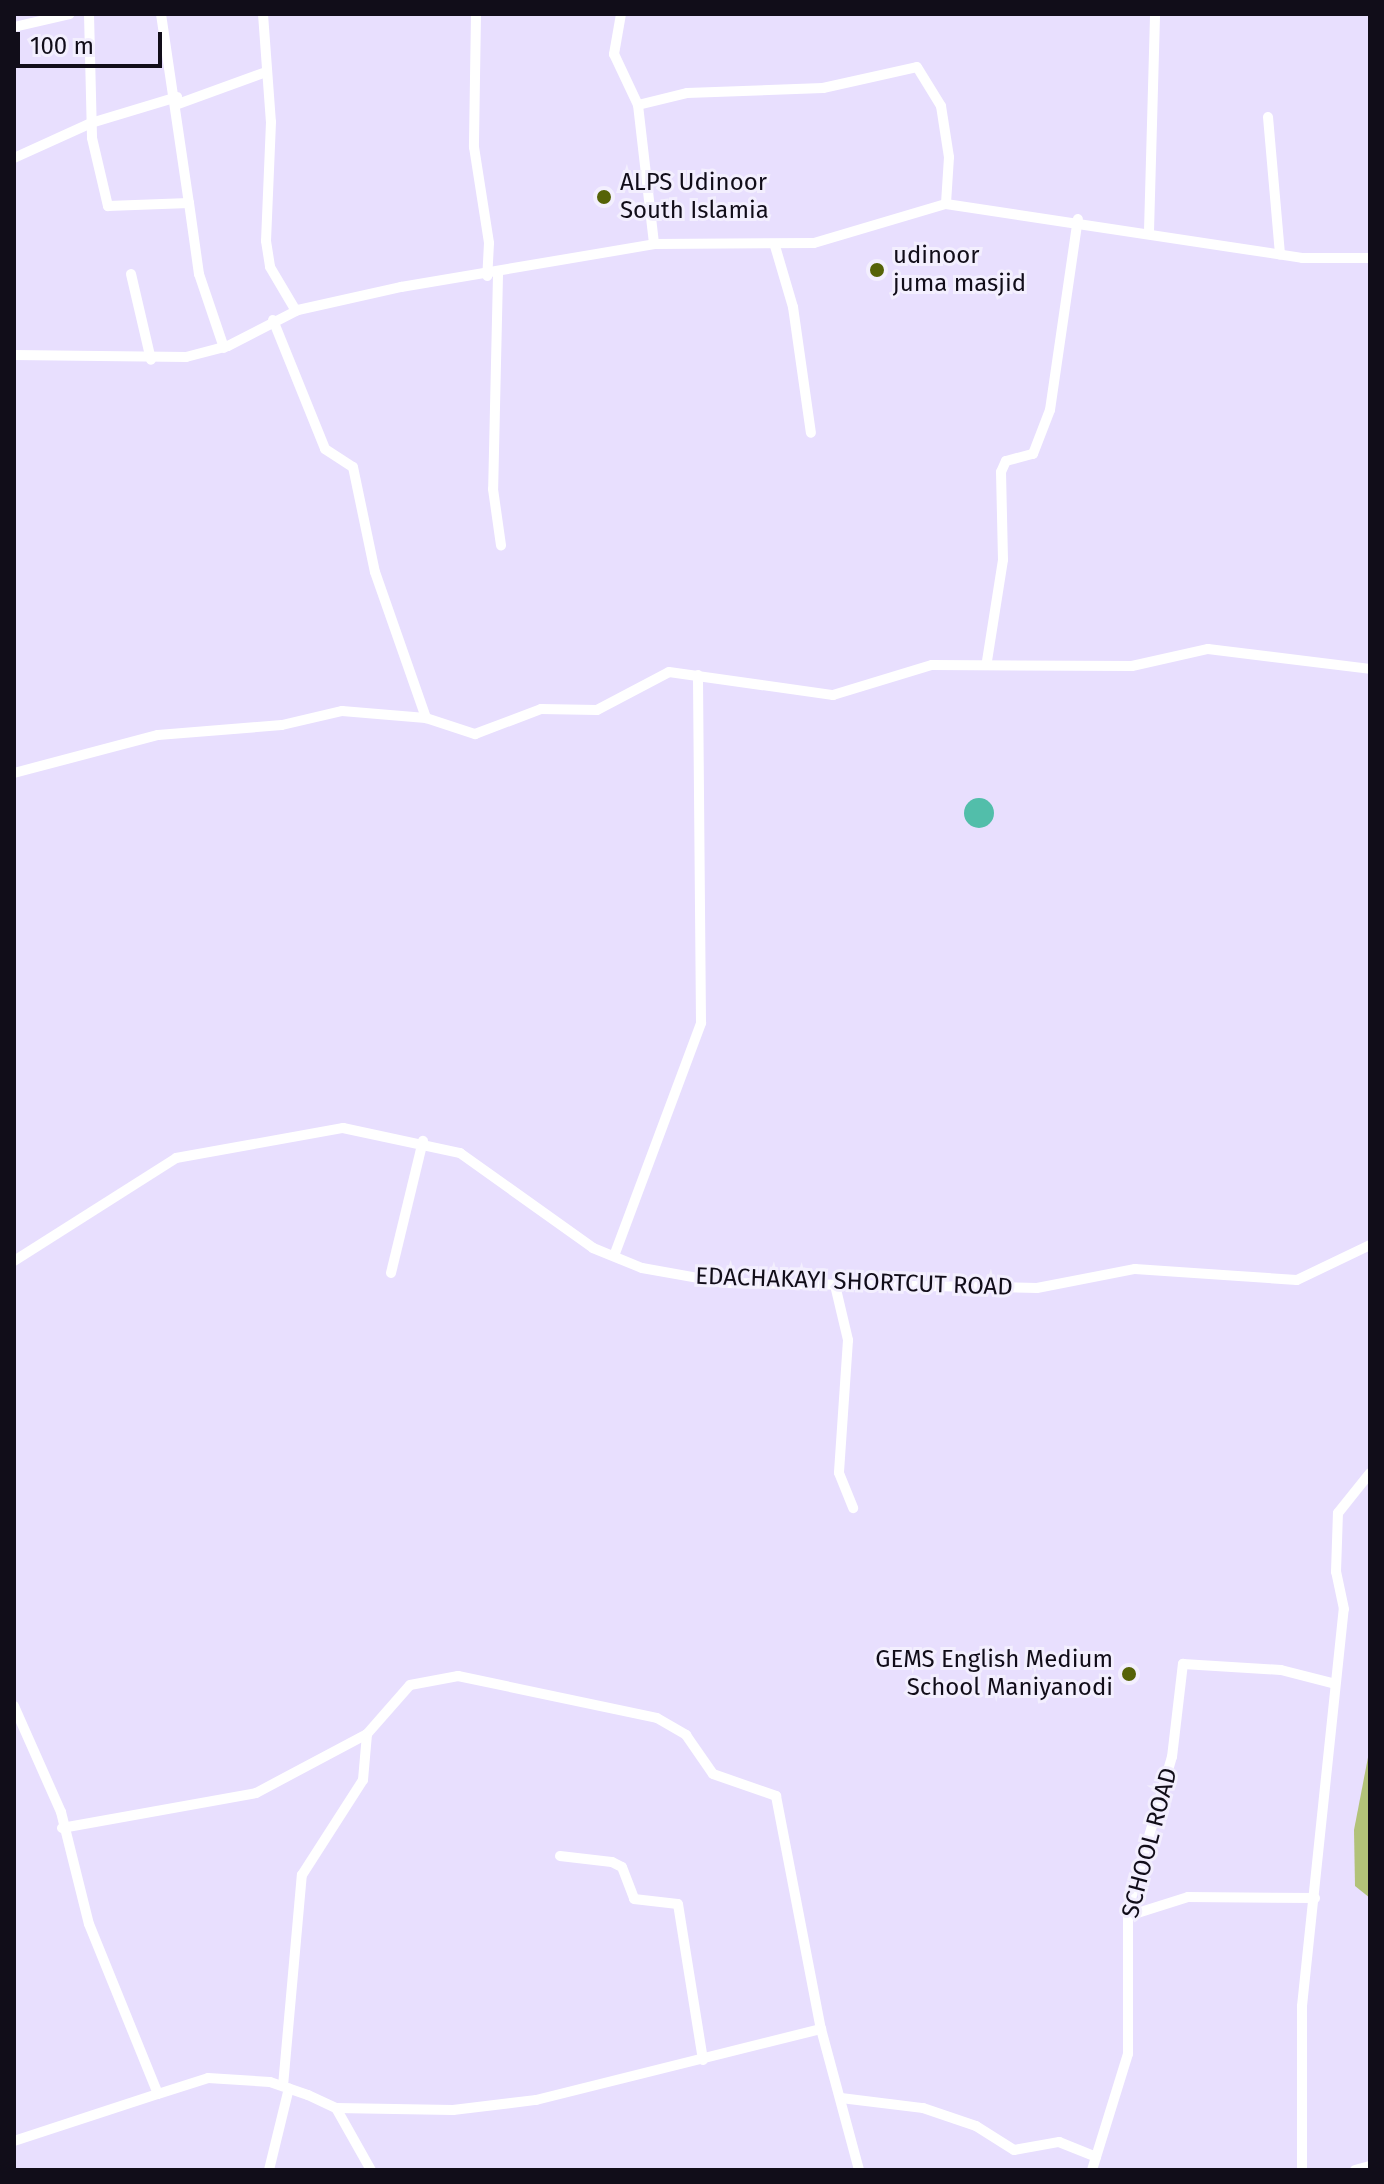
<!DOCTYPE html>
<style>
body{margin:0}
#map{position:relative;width:1384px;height:2184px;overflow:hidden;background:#e8dffe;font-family:"Fira Sans",sans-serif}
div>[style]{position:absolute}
.green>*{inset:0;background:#b2c279}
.water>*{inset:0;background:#52beaa}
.round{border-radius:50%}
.minor>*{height:10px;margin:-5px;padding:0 5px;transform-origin:5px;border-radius:5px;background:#fff}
.dots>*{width:22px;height:22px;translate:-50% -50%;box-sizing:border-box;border:4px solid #f3effe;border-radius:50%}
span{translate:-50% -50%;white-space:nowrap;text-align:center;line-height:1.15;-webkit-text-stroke:6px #f3effe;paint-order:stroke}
.poi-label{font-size:24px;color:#110d19}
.left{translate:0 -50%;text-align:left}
.right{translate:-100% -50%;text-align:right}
.street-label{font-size:24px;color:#110d19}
.frame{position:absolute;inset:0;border:16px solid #110d19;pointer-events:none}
.scale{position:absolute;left:16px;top:32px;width:146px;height:36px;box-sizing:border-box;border:4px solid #110d19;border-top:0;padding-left:10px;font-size:24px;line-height:28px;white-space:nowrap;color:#110d19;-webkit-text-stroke:6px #f3effe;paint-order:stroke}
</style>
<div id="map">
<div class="green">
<div style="clip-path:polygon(1370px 1747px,1370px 1898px,1355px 1886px,1354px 1830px)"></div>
</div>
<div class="water">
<div class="round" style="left:964px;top:798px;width:30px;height:30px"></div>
</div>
<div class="minor">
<div style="left:89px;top:14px;width:124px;rotate:88.6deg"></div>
<div style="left:92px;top:138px;width:70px;rotate:76.8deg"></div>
<div style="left:108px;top:206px;width:81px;rotate:-2.1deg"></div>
<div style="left:189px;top:203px;width:72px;rotate:82deg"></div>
<div style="left:199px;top:274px;width:78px;rotate:71.3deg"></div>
<div style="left:161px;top:14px;width:191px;rotate:81.6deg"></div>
<div style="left:263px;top:14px;width:108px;rotate:85.8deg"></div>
<div style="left:271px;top:122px;width:119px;rotate:92.4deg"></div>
<div style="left:266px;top:241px;width:26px;rotate:81deg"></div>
<div style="left:270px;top:267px;width:51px;rotate:59.4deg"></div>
<div style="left:476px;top:14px;width:133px;rotate:90.9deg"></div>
<div style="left:474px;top:147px;width:97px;rotate:81.1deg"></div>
<div style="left:489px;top:243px;width:33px;rotate:93deg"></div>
<div style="left:621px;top:14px;width:41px;rotate:99.9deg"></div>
<div style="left:614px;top:54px;width:56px;rotate:64.8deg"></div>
<div style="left:638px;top:105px;width:140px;rotate:83.4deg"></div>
<div style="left:14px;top:27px;width:57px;rotate:-13.1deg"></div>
<div style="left:178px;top:104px;width:94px;rotate:-20deg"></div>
<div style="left:638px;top:105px;width:50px;rotate:-13.8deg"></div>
<div style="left:687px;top:93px;width:136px;rotate:-2.1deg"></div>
<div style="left:823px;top:88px;width:96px;rotate:-12.6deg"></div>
<div style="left:917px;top:67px;width:46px;rotate:58.4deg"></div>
<div style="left:941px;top:106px;width:52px;rotate:81.1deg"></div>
<div style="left:949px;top:157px;width:47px;rotate:93.7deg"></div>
<div style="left:1268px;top:117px;width:138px;rotate:85deg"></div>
<div style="left:14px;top:158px;width:85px;rotate:-24.4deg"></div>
<div style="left:91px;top:123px;width:90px;rotate:-16.8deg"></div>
<div style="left:1149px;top:231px;width:217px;rotate:-88.4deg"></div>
<div style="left:775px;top:246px;width:64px;rotate:73.6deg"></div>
<div style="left:793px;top:307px;width:127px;rotate:81.9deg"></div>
<div style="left:131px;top:274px;width:88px;rotate:76.9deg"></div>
<div style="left:498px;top:275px;width:214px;rotate:91.3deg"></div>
<div style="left:493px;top:489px;width:57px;rotate:81.9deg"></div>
<div style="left:273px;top:320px;width:139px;rotate:68deg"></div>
<div style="left:325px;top:449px;width:33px;rotate:33deg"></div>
<div style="left:353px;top:467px;width:107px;rotate:78.2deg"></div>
<div style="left:375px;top:572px;width:155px;rotate:70.7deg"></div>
<div style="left:14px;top:355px;width:172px;rotate:0.7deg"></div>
<div style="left:186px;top:357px;width:43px;rotate:-14.7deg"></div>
<div style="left:228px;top:346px;width:79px;rotate:-27.2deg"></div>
<div style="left:298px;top:310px;width:106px;rotate:-12.6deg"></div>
<div style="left:401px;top:287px;width:257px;rotate:-9.6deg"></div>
<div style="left:654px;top:244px;width:160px;rotate:-0.4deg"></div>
<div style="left:814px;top:243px;width:138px;rotate:-16.5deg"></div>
<div style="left:946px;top:204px;width:360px;rotate:8.6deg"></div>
<div style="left:1302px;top:258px;width:68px"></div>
<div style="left:987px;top:661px;width:102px;rotate:-81deg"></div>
<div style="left:1003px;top:560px;width:88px;rotate:-91.3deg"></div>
<div style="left:1001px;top:472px;width:12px;rotate:-66deg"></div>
<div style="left:1006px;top:461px;width:28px;rotate:-15deg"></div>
<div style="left:1033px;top:454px;width:47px;rotate:-68.9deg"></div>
<div style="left:1050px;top:410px;width:193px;rotate:-81.7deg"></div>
<div style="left:14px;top:773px;width:149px;rotate:-14.8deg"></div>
<div style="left:158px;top:735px;width:124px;rotate:-4.6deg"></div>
<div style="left:282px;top:725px;width:62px;rotate:-13.1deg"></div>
<div style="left:342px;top:711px;width:84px;rotate:4.8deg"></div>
<div style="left:426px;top:718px;width:52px;rotate:18.1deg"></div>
<div style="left:475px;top:734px;width:71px;rotate:-20.7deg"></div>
<div style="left:541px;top:709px;width:56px;rotate:1deg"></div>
<div style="left:597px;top:710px;width:81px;rotate:-27.8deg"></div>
<div style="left:669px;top:672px;width:166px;rotate:8deg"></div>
<div style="left:833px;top:695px;width:103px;rotate:-16.9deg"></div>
<div style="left:932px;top:665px;width:200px;rotate:0.3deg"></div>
<div style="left:1132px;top:666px;width:78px;rotate:-12.6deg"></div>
<div style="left:1208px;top:649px;width:163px;rotate:7deg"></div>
<div style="left:614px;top:1256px;width:249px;rotate:-69.5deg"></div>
<div style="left:701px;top:1023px;width:348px;rotate:-90.5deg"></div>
<div style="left:14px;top:1261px;width:192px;rotate:-32.4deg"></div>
<div style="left:176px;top:1158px;width:170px;rotate:-10.2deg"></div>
<div style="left:343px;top:1128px;width:120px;rotate:12.1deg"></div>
<div style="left:460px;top:1153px;width:163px;rotate:35.5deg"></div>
<div style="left:593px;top:1248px;width:53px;rotate:22.2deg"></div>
<div style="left:642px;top:1268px;width:85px;rotate:10.1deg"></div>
<div style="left:726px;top:1283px;width:311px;rotate:0.9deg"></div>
<div style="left:1037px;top:1288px;width:100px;rotate:-11deg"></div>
<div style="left:1135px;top:1269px;width:162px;rotate:3.9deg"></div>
<div style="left:1297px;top:1280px;width:81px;rotate:-25.6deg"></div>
<div style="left:391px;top:1273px;width:136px;rotate:-76.4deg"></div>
<div style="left:835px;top:1285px;width:57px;rotate:76.7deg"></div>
<div style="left:848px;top:1340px;width:133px;rotate:93.9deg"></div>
<div style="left:839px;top:1473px;width:38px;rotate:68deg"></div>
<div style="left:14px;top:1706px;width:116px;rotate:66.1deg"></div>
<div style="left:61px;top:1812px;width:115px;rotate:76deg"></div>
<div style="left:89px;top:1924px;width:183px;rotate:67.9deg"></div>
<div style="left:158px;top:2094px;width:52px;rotate:-17.7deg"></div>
<div style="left:208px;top:2078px;width:62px;rotate:3.7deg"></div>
<div style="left:270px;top:2082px;width:40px;rotate:18.9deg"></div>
<div style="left:308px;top:2095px;width:31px;rotate:25deg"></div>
<div style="left:336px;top:2108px;width:71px;rotate:60.6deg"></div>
<div style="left:62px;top:1828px;width:197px;rotate:-10.2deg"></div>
<div style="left:256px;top:1793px;width:126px;rotate:-28deg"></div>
<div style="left:560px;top:1856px;width:52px;rotate:6.6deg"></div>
<div style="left:612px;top:1862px;width:11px;rotate:27deg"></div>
<div style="left:622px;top:1867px;width:34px;rotate:69deg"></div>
<div style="left:634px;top:1899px;width:44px;rotate:6.5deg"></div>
<div style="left:678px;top:1904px;width:158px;rotate:80.9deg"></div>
<div style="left:1128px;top:1916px;width:63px;rotate:-17.6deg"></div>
<div style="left:1188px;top:1897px;width:127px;rotate:0.5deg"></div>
<div style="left:283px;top:2086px;width:212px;rotate:-84.9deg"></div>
<div style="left:302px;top:1875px;width:113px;rotate:-57.3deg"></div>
<div style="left:363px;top:1780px;width:46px;rotate:-85deg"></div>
<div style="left:367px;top:1734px;width:65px;rotate:-48.7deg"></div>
<div style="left:410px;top:1685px;width:49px;rotate:-10.6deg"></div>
<div style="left:458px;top:1676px;width:203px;rotate:11.9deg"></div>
<div style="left:657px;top:1718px;width:34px;rotate:30deg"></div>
<div style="left:686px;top:1735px;width:47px;rotate:55.3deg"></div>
<div style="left:713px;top:1774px;width:67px;rotate:19.2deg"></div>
<div style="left:776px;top:1796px;width:237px;rotate:79.1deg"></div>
<div style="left:841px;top:2098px;width:83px;rotate:7deg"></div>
<div style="left:923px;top:2108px;width:56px;rotate:18.8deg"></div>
<div style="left:976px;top:2126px;width:45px;rotate:32.3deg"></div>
<div style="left:1014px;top:2150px;width:46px;rotate:-10.1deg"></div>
<div style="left:1059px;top:2142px;width:40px;rotate:22deg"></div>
<div style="left:336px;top:2108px;width:117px;rotate:1deg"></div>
<div style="left:453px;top:2110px;width:84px;rotate:-6.9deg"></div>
<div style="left:536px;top:2100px;width:294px;rotate:-14deg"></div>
<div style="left:821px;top:2029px;width:146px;rotate:74.9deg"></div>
<div style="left:14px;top:2141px;width:151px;rotate:-18.1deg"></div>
<div style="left:269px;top:2170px;width:84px;rotate:-76.3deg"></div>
<div style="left:1092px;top:2170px;width:121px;rotate:-72.8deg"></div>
<div style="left:1128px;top:2054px;width:145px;rotate:-90deg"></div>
<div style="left:1128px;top:1909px;width:158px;rotate:-73.9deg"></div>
<div style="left:1172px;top:1757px;width:94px;rotate:-83.3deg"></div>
<div style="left:1183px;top:1664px;width:98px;rotate:3.5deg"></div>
<div style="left:1281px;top:1670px;width:53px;rotate:14.3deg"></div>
<div style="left:1302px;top:2170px;width:164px;rotate:-90deg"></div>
<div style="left:1302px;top:2006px;width:399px;rotate:-84deg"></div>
<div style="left:1344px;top:1609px;width:38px;rotate:-102deg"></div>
<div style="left:1336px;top:1572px;width:59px;rotate:-88.1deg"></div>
<div style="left:1338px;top:1513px;width:51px;rotate:-51.3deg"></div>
<div style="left:1355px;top:2170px;width:16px;rotate:-15deg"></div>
</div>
<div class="dots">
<div style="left:604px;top:197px;background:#566307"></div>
<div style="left:877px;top:270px;background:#566307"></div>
<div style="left:1129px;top:1674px;background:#566307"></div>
</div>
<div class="poi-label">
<span class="left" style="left:620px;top:197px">ALPS Udinoor<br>South Islamia</span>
<span class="left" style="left:893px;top:270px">udinoor<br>juma masjid</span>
<span class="right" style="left:1113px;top:1674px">GEMS English Medium<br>School Maniyanodi</span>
</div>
<div class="street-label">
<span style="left:854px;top:1282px;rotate:2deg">EDACHAKAYI SHORTCUT ROAD</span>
<span style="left:1150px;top:1843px;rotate:-75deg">SCHOOL ROAD</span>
</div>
<div class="frame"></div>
<div class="scale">100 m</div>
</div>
